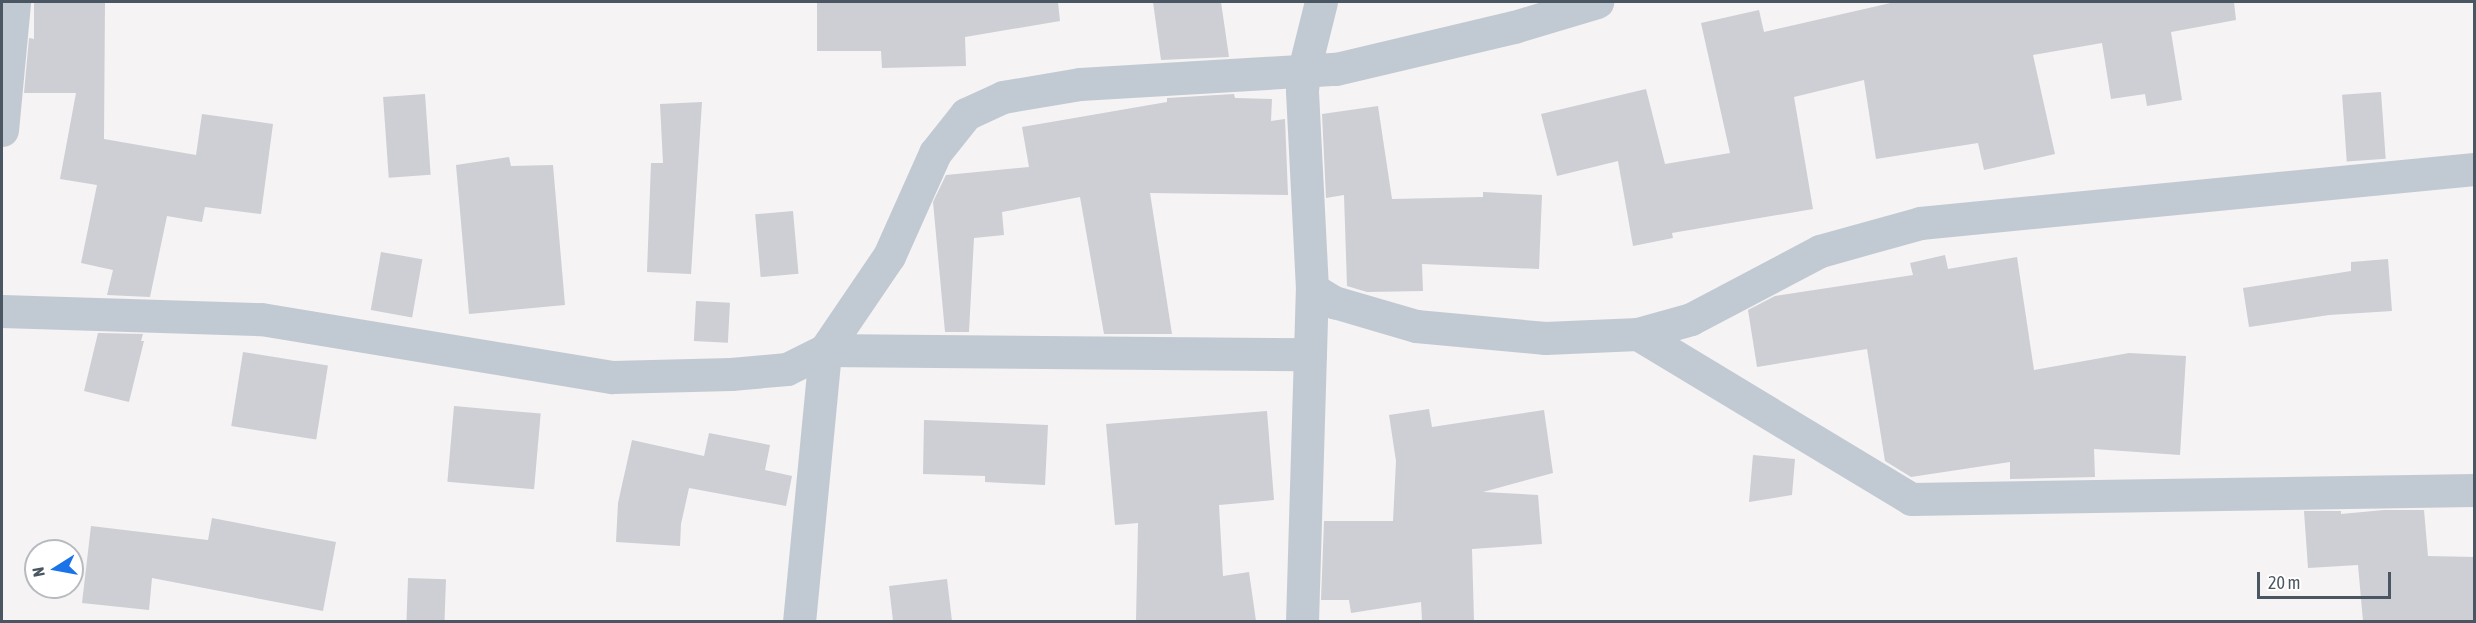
<!DOCTYPE html>
<style>
body{margin:0}
#map{position:relative;width:2476px;height:623px;overflow:hidden;background:#f5f3f3;font-family:"Asap Condensed",sans-serif}
div>[style]{position:absolute}
.building>*{inset:0;background:#cdcfd5;transform-origin:0 0}
.minor>*{height:33px;margin:-16.5px;padding:0 16.5px;transform-origin:16.5px;border-radius:16.5px;background:#c1cad2}
span{translate:-50% -50%;white-space:nowrap;text-align:center;line-height:1.15;-webkit-text-stroke:6px #fff;paint-order:stroke}
.frame{position:absolute;inset:0;border:3px solid #4a5661;pointer-events:none}
.north{position:absolute;left:24px;top:539px;width:60px;height:60px;box-sizing:border-box;background:#fff;border:2px solid #b7bbc0;border-radius:50%;rotate:259deg;font-size:16px;font-weight:700;line-height:24px;text-align:center;color:#4a5661}
.north::after{content:'';display:block;margin:auto;width:21px;height:27px;background:#1a73e8;clip-path:polygon(50% 0,100% 100%,50% 72%,0 100%)}
.scale{position:absolute;left:2257px;top:572px;width:134px;height:27px;box-sizing:border-box;border:3px solid #4a5661;border-top:0;padding-left:8px;font-size:18px;line-height:21px;white-space:nowrap;color:#4a5661;-webkit-text-stroke:4px #fff;paint-order:stroke}
</style>
<div id="map">
<div class="building">
<div style="clip-path:polygon(34px 2px,105px 2px,104px 139px,196px 155px,202px 114px,273px 124px,261px 214px,205px 207px,202px 222px,167px 216px,150px 297px,107px 295px,113px 270px,81px 263px,97px 185px,60px 179px,76px 93px,24px 93px,29px 38px,34px 39px)"></div>
<div style="clip-path:polygon(817px 2px,1058px 2px,1060px 21px,965px 37px,966px 66px,882px 68px,881px 51px,817px 51px)"></div>
<div style="clip-path:polygon(1153px 2px,1221px 2px,1229px 57px,1161px 60px)"></div>
<div style="clip-path:polygon(1895px 2px,2234px 2px,2236px 20px,2171px 32px,2182px 100px,2147px 106px,2145px 94px,2111px 99px,2102px 43px,2033px 55px,2055px 154px,1984px 170px,1978px 143px,1876px 159px,1864px 80px,1794px 97px,1813px 209px,1672px 233px,1673px 238px,1633px 246px,1618px 161px,1557px 176px,1541px 114px,1646px 89px,1665px 164px,1730px 153px,1701px 23px,1759px 10px,1764px 32px)"></div>
<div style="left:2381px;top:92px;width:67px;height:39px;rotate:86deg"></div>
<div style="left:425px;top:94px;width:81px;height:42px;rotate:86deg"></div>
<div style="clip-path:polygon(1234px 94px,1235px 98px,1272px 99px,1271px 121px,1285px 119px,1288px 195px,1150px 193px,1172px 334px,1104px 334px,1080px 197px,1002px 212px,1004px 235px,974px 238px,969px 332px,945px 332px,933px 202px,946px 175px,1029px 167px,1022px 127px,1167px 102px,1167px 98px)"></div>
<div style="clip-path:polygon(702px 102px,691px 274px,647px 272px,651px 163px,663px 163px,660px 104px)"></div>
<div style="clip-path:polygon(1378px 106px,1392px 199px,1483px 197px,1483px 192px,1542px 195px,1539px 269px,1422px 264px,1423px 291px,1367px 292px,1347px 286px,1344px 195px,1326px 198px,1322px 114px)"></div>
<div style="clip-path:polygon(509px 157px,511px 166px,553px 165px,565px 305px,469px 314px,456px 165px)"></div>
<div style="left:793px;top:211px;width:63px;height:38px;rotate:85deg"></div>
<div style="left:381px;top:252px;width:42px;height:59px;rotate:10deg"></div>
<div style="clip-path:polygon(1945px 255px,1948px 269px,2017px 257px,2034px 370px,2129px 353px,2186px 356px,2180px 455px,2094px 449px,2095px 477px,2010px 479px,2010px 462px,1911px 477px,1885px 461px,1867px 349px,1757px 367px,1748px 310px,1775px 296px,1913px 275px,1910px 263px)"></div>
<div style="clip-path:polygon(2388px 259px,2392px 311px,2329px 315px,2249px 327px,2243px 288px,2351px 271px,2351px 262px)"></div>
<div style="left:696px;top:301px;width:34px;height:40px;rotate:3deg"></div>
<div style="clip-path:polygon(98px 333px,143px 334px,141px 341px,144px 341px,129px 402px,84px 391px)"></div>
<div style="left:243px;top:352px;width:86px;height:75px;rotate:9deg"></div>
<div style="left:454px;top:406px;width:87px;height:76px;rotate:5deg"></div>
<div style="clip-path:polygon(1429px 409px,1432px 427px,1544px 410px,1553px 473px,1483px 492px,1538px 495px,1542px 544px,1472px 549px,1474px 621px,1422px 621px,1421px 602px,1351px 613px,1349px 600px,1321px 600px,1324px 521px,1393px 521px,1396px 461px,1389px 415px)"></div>
<div style="clip-path:polygon(1267px 411px,1274px 500px,1219px 505px,1223px 576px,1249px 572px,1256px 621px,1136px 621px,1138px 523px,1115px 525px,1106px 424px)"></div>
<div style="clip-path:polygon(924px 420px,1048px 425px,1045px 485px,985px 482px,985px 476px,923px 474px)"></div>
<div style="clip-path:polygon(709px 433px,770px 445px,765px 470px,792px 476px,786px 506px,689px 488px,681px 524px,680px 546px,616px 542px,618px 503px,632px 440px,704px 456px)"></div>
<div style="clip-path:polygon(1753px 455px,1795px 459px,1792px 495px,1749px 502px)"></div>
<div style="clip-path:polygon(2384px 510px,2424px 510px,2428px 556px,2475px 557px,2475px 621px,2363px 621px,2358px 565px,2308px 568px,2304px 511px,2341px 511px,2341px 514px)"></div>
<div style="clip-path:polygon(212px 518px,336px 542px,323px 611px,152px 578px,149px 610px,82px 603px,91px 526px,208px 540px)"></div>
<div style="left:408px;top:578px;width:38px;height:43px;rotate:2deg"></div>
<div style="clip-path:polygon(947px 579px,952px 621px,893px 621px,889px 586px)"></div>
</div>
<div class="minor">
<div style="left:2px;top:130px;width:129px;rotate:-84.6deg"></div>
<div style="left:1312px;top:289px;width:26px;rotate:31deg"></div>
<div style="left:1334px;top:302px;width:85px;rotate:16.3deg"></div>
<div style="left:1416px;top:326px;width:130px;rotate:5.3deg"></div>
<div style="left:1545px;top:338px;width:93px;rotate:-2.5deg"></div>
<div style="left:1638px;top:334px;width:55px;rotate:-15.8deg"></div>
<div style="left:1691px;top:319px;width:146px;rotate:-27.8deg"></div>
<div style="left:1820px;top:251px;width:104px;rotate:-15.6deg"></div>
<div style="left:1920px;top:223px;width:557px;rotate:-5.57deg"></div>
<div style="left:2px;top:311px;width:259px;rotate:1.8deg"></div>
<div style="left:261px;top:319px;width:356px;rotate:9.4deg"></div>
<div style="left:612px;top:377px;width:119px;rotate:-1.4deg"></div>
<div style="left:731px;top:374px;width:56px;rotate:-5.1deg"></div>
<div style="left:787px;top:369px;width:42px;rotate:-26.6deg"></div>
<div style="left:825px;top:350px;width:114px;rotate:-55.8deg"></div>
<div style="left:889px;top:256px;width:113px;rotate:-65.9deg"></div>
<div style="left:935px;top:153px;width:50px;rotate:-51.5deg"></div>
<div style="left:966px;top:114px;width:41px;rotate:-24.7deg"></div>
<div style="left:1003px;top:97px;width:78px;rotate:-9.6deg"></div>
<div style="left:1080px;top:84px;width:256px;rotate:-3.4deg"></div>
<div style="left:1336px;top:69px;width:183px;rotate:-13.3deg"></div>
<div style="left:1514px;top:27px;width:87px;rotate:-16.8deg"></div>
<div style="left:1638px;top:334px;width:319px;rotate:31.1deg"></div>
<div style="left:1911px;top:499px;width:563px;rotate:-0.92deg"></div>
<div style="left:799px;top:622px;width:273px;rotate:-84.5deg"></div>
<div style="left:825px;top:350px;width:485px;rotate:0.5deg"></div>
<div style="left:1302px;top:622px;width:333px;rotate:-88.3deg"></div>
<div style="left:1312px;top:289px;width:199px;rotate:-92.9deg"></div>
<div style="left:1302px;top:90px;width:20px;rotate:-84deg"></div>
<div style="left:1304px;top:70px;width:70px;rotate:-76deg"></div>
</div>
<div class="frame"></div>
<div class="north">N</div>
<div class="scale">20 m</div>
</div>
